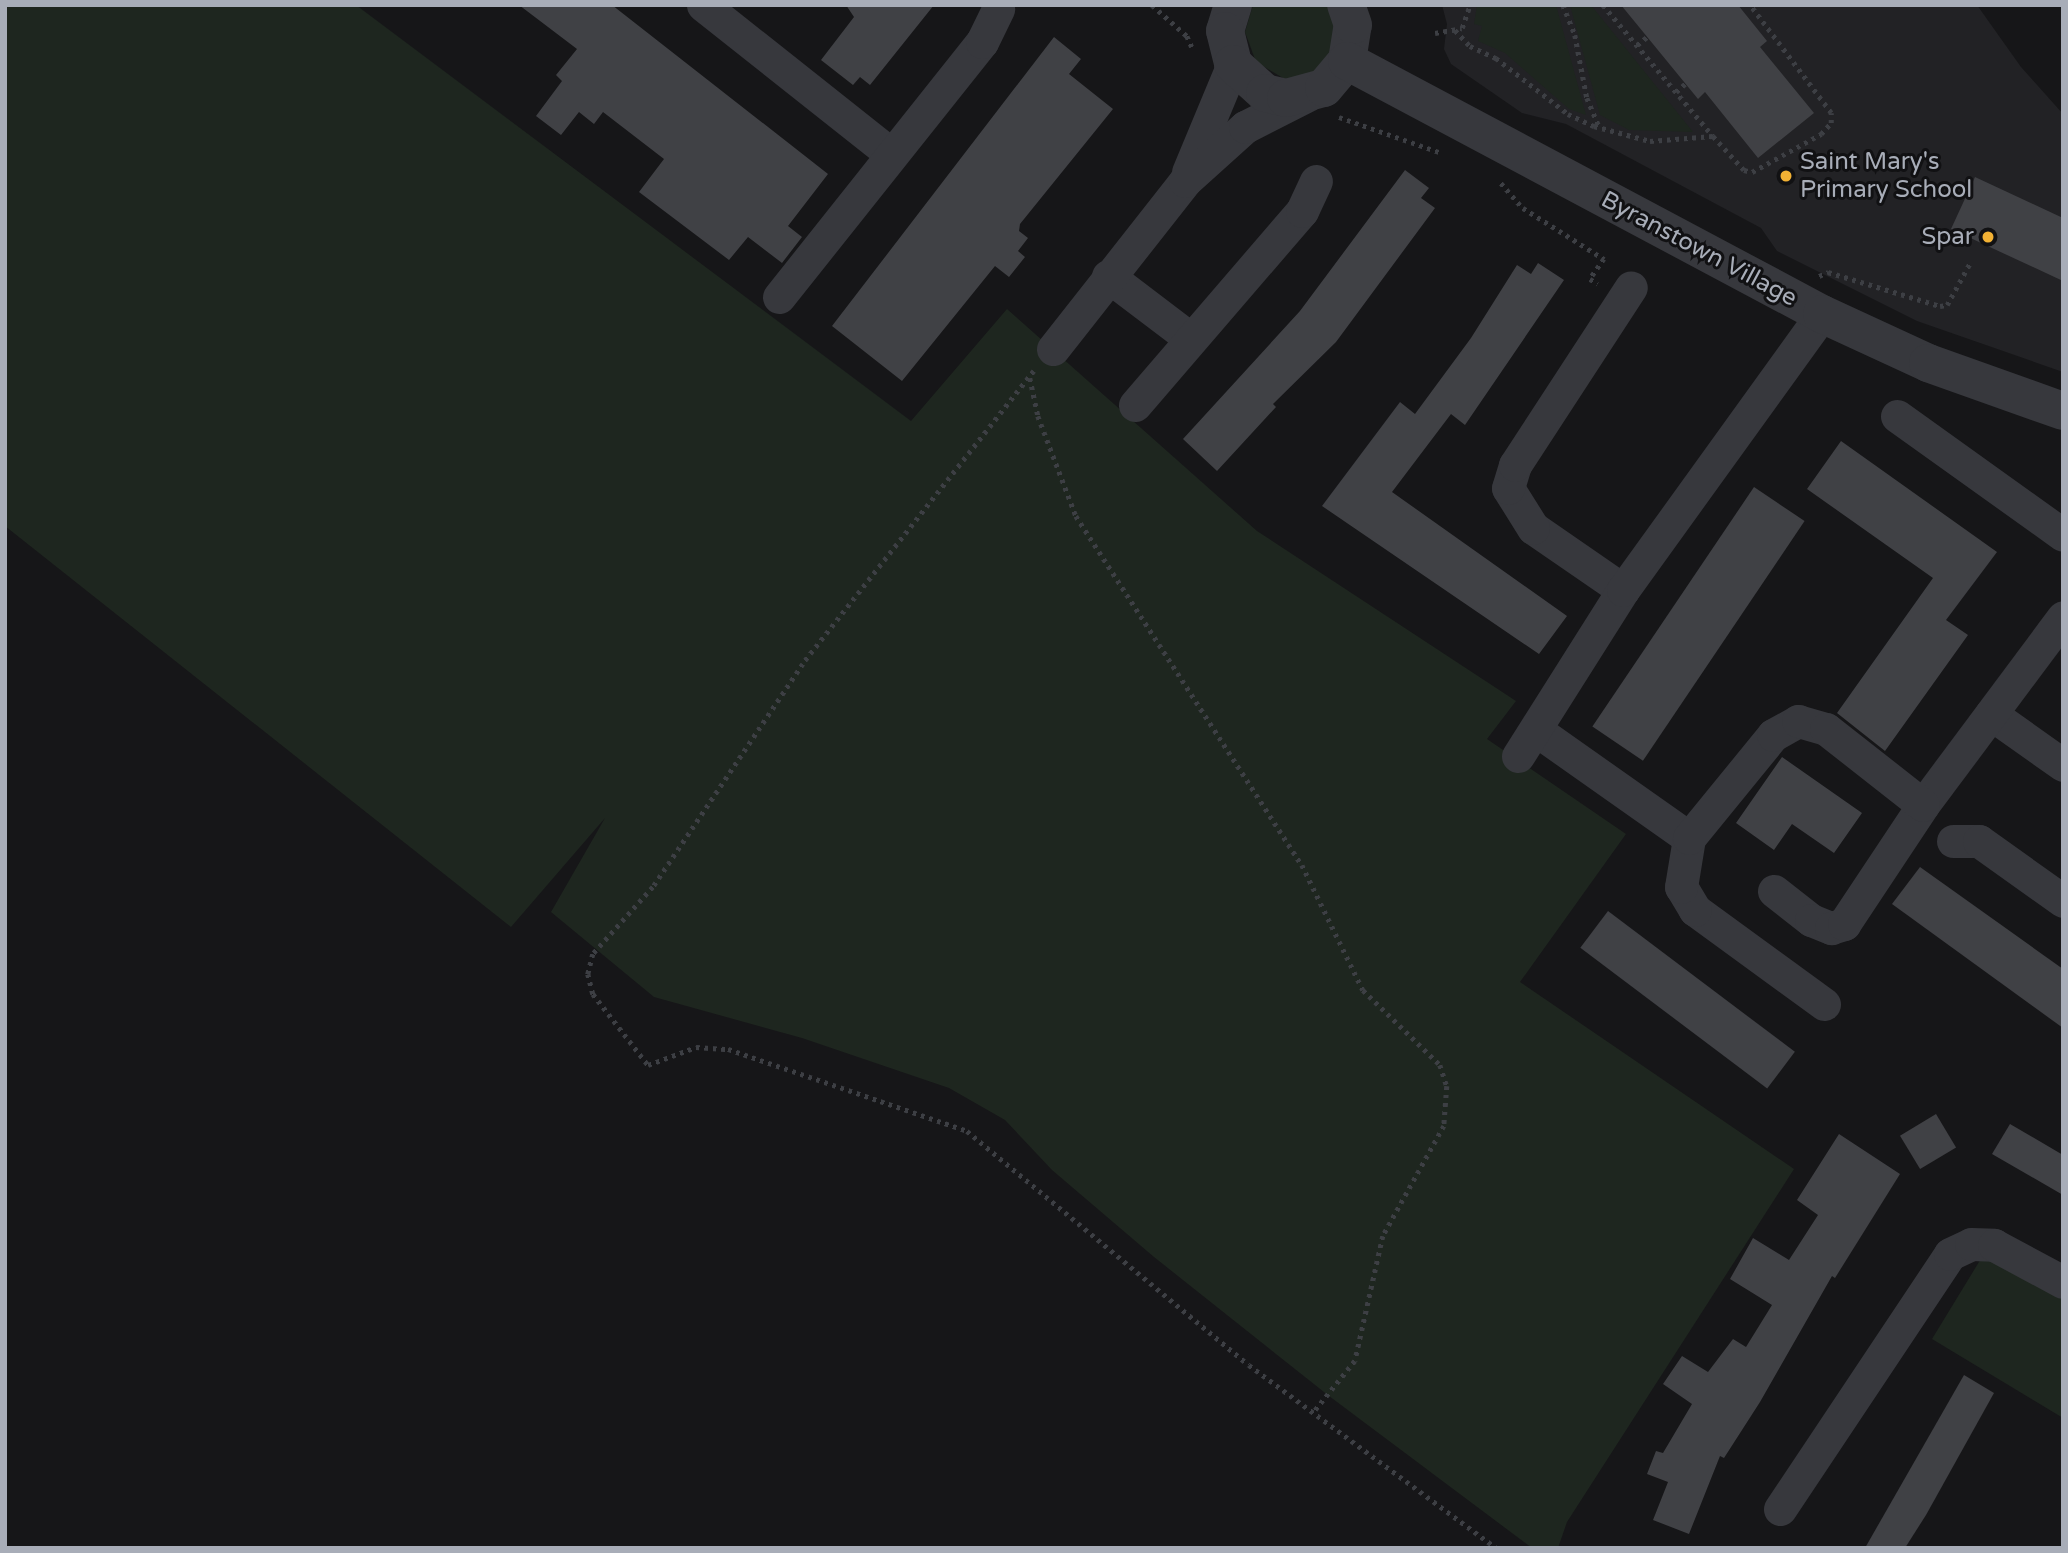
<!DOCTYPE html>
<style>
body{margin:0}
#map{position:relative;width:2068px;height:1553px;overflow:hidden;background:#161618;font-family:"Varela Round",sans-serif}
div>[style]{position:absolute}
.built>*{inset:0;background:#222225}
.green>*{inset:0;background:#1e261f}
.building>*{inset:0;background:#404145;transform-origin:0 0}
.path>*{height:4.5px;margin-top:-2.25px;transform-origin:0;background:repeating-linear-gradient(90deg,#3d3f44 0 3.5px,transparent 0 8.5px)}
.minor>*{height:33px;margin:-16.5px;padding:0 16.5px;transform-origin:16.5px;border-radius:16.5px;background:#37383d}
.tertiary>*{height:38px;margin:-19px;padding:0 19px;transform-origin:19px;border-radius:19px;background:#37383d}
.dots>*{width:19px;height:19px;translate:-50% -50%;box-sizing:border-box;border:4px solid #111113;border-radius:50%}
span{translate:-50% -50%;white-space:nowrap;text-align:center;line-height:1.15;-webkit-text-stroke:6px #111113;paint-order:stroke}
.poi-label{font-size:24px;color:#a8adb8}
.left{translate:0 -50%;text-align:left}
.right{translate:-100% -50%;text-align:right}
.street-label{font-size:24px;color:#a8adb8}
.frame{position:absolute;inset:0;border:7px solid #a8adb8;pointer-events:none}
</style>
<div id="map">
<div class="built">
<div style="clip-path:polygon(1442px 5px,1977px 5px,2021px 67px,2063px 114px,2063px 372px,1917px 321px,1777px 251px,1761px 228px,1566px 124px,1522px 113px,1451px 64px,1444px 49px,1447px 24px)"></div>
</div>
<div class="green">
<div style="clip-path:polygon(5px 5px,356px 5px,911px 421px,1007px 309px,1257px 531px,1516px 701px,1487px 739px,1626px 834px,1520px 982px,1794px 1169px,1567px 1522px,1558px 1548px,1532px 1548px,1329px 1396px,1154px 1257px,1052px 1170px,1005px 1120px,949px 1088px,802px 1038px,654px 997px,551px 912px,605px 818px,511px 927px,5px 526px)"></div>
<div style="clip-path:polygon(1253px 5px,1332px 5px,1340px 25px,1325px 66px,1298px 79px,1283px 78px,1256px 62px,1245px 32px)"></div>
<div style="clip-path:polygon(1477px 5px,1556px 5px,1586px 115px,1569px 109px,1505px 53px,1478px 41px,1482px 26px,1474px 24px)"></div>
<div style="clip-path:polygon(1570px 5px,1591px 5px,1693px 132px,1629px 130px,1600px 115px)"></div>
<div style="clip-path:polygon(1982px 1257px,2063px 1297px,2063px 1418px,1932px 1339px)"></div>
</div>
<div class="building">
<div style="clip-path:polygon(519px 5px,612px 5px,828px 174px,788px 226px,802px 237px,782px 263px,748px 237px,729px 260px,639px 192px,664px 159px,603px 112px,594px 124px,579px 112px,561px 135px,536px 116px,562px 81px,556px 75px,577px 49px)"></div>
<div style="clip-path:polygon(846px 5px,934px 5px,870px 85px,860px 77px,853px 85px,821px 60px,854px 17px)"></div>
<div style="clip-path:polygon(1621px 5px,1738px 5px,1767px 41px,1760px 47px,1814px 113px,1758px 158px,1705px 92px,1698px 99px)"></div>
<div style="clip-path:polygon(1054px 37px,1081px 59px,1069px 74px,1113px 109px,1020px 224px,1019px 231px,1028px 238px,1018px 251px,1025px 257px,1009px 277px,995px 266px,902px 381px,832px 326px)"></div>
<div style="clip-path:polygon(1405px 170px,1429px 188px,1421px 198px,1435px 208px,1336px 342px,1273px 404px,1276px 407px,1217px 471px,1183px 439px,1300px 311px)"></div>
<div style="clip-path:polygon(1975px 177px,2063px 218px,2063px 281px,1951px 229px)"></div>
<div style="clip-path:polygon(1538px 263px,1564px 280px,1465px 425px,1451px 414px,1392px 492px,1567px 616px,1539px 654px,1322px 506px,1400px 402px,1415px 414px,1471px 338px,1517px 265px,1531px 274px)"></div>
<div style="clip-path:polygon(1841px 441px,1997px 552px,1946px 620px,1968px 635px,1885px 751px,1837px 713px,1933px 578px,1807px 489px)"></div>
<div style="left:1754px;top:487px;width:61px;height:289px;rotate:34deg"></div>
<div style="clip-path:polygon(1782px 757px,1862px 813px,1834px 853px,1792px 824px,1774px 850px,1736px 823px)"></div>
<div style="clip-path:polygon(1920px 867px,2063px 969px,2063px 1028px,1892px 904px)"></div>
<div style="left:1608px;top:911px;width:234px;height:46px;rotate:37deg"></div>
<div style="left:1936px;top:1114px;width:39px;height:42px;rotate:59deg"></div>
<div style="clip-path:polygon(2010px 1124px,2063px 1155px,2063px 1195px,1992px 1154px)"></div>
<div style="clip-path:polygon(1839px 1134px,1900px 1174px,1835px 1278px,1832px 1276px,1760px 1402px,1724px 1458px,1720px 1456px,1689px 1534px,1653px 1520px,1668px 1482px,1647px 1474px,1656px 1451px,1663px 1453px,1692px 1404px,1663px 1384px,1682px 1356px,1708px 1372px,1733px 1339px,1746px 1347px,1772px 1305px,1730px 1279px,1753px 1238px,1789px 1260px,1818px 1215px,1797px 1200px)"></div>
<div style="clip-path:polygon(1964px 1375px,1994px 1393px,1926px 1515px,1905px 1548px,1865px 1548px)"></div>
</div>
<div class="path">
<div style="left:1152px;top:5px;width:47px;rotate:41.5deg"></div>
<div style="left:1187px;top:36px;width:12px;rotate:66deg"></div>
<div style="left:1563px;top:5px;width:32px;rotate:68deg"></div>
<div style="left:1575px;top:35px;width:64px;rotate:79.2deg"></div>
<div style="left:1587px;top:98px;width:33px;rotate:67deg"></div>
<div style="left:1603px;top:5px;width:171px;rotate:50deg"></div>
<div style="left:1713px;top:136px;width:46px;rotate:47.6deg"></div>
<div style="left:1744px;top:170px;width:8px;rotate:14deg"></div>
<div style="left:1752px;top:172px;width:79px;rotate:-28.8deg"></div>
<div style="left:1821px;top:134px;width:15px;rotate:-48deg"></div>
<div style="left:1831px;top:123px;width:10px;rotate:-90deg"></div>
<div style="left:1831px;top:113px;width:135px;rotate:-126.9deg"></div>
<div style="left:1455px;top:30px;width:22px;rotate:47deg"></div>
<div style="left:1470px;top:46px;width:29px;rotate:25deg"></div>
<div style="left:1496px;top:58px;width:91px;rotate:37.9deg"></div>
<div style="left:1568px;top:114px;width:29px;rotate:25deg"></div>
<div style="left:1594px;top:126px;width:58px;rotate:15deg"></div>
<div style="left:1650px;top:141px;width:63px;rotate:-4.5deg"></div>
<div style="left:1435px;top:33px;width:27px;rotate:-10deg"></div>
<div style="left:1462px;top:28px;width:24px;rotate:-71deg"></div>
<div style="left:1637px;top:45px;width:13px;rotate:-39deg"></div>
<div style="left:1676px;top:92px;width:12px;rotate:-42deg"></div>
<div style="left:1339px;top:117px;width:109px;rotate:19.3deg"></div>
<div style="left:1501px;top:183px;width:33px;rotate:49deg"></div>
<div style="left:1523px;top:208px;width:96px;rotate:32.2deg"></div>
<div style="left:1604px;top:259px;width:24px;rotate:125deg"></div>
<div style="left:1590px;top:279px;width:9px;rotate:32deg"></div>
<div style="left:1819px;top:276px;width:10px;rotate:-24deg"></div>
<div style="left:1828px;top:272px;width:117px;rotate:16.9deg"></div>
<div style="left:1940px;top:306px;width:7px;rotate:-8deg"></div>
<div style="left:1947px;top:305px;width:48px;rotate:-61.3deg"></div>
<div style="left:1034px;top:371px;width:373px;rotate:128.3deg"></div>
<div style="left:803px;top:664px;width:269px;rotate:123.9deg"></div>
<div style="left:653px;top:887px;width:90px;rotate:131.8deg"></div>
<div style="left:593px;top:954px;width:21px;rotate:104deg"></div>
<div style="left:588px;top:974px;width:21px;rotate:76deg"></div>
<div style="left:593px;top:994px;width:90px;rotate:52.2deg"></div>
<div style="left:648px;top:1065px;width:51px;rotate:-20.6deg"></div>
<div style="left:696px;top:1047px;width:32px;rotate:4deg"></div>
<div style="left:728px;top:1049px;width:253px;rotate:18.9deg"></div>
<div style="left:967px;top:1131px;width:366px;rotate:39.7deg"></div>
<div style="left:1249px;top:1365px;width:307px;rotate:36.5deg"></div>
<div style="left:1030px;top:378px;width:39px;rotate:78deg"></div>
<div style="left:1038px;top:416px;width:107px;rotate:69.2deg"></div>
<div style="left:1076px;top:516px;width:416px;rotate:57.1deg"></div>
<div style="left:1302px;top:865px;width:139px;rotate:64deg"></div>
<div style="left:1363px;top:990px;width:107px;rotate:44.2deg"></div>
<div style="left:1440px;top:1065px;width:22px;rotate:72deg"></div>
<div style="left:1447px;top:1086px;width:40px;rotate:94.3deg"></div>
<div style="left:1444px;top:1126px;width:126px;rotate:119deg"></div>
<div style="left:1383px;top:1236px;width:128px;rotate:102.6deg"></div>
<div style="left:1355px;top:1361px;width:67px;rotate:128.9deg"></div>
</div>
<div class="minor">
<div style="left:703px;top:5px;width:240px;rotate:38.4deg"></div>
<div style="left:1188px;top:172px;width:117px;rotate:-67.4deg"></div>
<div style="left:1108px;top:276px;width:104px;rotate:37.2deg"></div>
<div style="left:779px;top:297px;width:326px;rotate:-51.5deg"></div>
<div style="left:982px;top:42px;width:37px;rotate:-64deg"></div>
<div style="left:1053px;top:349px;width:214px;rotate:-51.8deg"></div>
<div style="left:1185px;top:181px;width:81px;rotate:-42deg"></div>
<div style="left:1245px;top:127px;width:71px;rotate:-26.9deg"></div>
<div style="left:1135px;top:405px;width:256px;rotate:-49.3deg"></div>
<div style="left:1302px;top:211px;width:33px;rotate:-65deg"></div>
<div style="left:1897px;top:416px;width:204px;rotate:35.6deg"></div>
<div style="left:1623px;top:590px;width:109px;rotate:-145.4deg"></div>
<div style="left:1533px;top:528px;width:47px;rotate:-122deg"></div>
<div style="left:1508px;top:488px;width:24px;rotate:-73deg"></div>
<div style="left:1515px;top:465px;width:212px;rotate:-56.9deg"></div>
<div style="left:1991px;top:714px;width:88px;rotate:35.3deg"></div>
<div style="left:1536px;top:730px;width:187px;rotate:35.2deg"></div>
<div style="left:1518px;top:756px;width:196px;rotate:-57.7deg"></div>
<div style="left:1623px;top:590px;width:340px;rotate:-54.2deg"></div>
<div style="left:1953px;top:841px;width:26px"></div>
<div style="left:1979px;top:841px;width:103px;rotate:35.5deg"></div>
<div style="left:1774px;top:891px;width:47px;rotate:38.1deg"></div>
<div style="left:1811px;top:920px;width:22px;rotate:22deg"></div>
<div style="left:1831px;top:928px;width:14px;rotate:-17deg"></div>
<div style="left:1844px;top:924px;width:143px;rotate:-56.4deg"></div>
<div style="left:1923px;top:805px;width:234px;rotate:-53.3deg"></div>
<div style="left:1824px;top:1004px;width:160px;rotate:-143.9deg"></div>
<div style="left:1695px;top:910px;width:27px;rotate:-121deg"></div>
<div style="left:1681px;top:887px;width:50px;rotate:-80.7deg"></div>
<div style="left:1689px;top:838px;width:133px;rotate:-50.8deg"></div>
<div style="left:1773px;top:735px;width:29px;rotate:-29deg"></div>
<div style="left:1798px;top:721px;width:29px;rotate:16deg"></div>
<div style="left:1826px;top:729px;width:123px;rotate:38.1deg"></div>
<div style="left:1780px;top:1509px;width:306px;rotate:-56.3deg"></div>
<div style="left:1950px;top:1254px;width:23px;rotate:-25deg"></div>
<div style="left:1971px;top:1244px;width:23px;rotate:2deg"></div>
<div style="left:1994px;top:1245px;width:78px;rotate:28.2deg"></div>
</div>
<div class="tertiary">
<div style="left:1233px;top:5px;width:27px;rotate:107deg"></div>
<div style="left:1225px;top:31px;width:34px;rotate:76deg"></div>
<div style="left:1233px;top:64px;width:43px;rotate:42.2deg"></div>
<div style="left:1265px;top:93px;width:22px;rotate:13deg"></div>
<div style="left:1286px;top:98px;width:39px;rotate:-15deg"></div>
<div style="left:1324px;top:88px;width:35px;rotate:-50deg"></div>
<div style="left:1347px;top:61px;width:36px;rotate:-81deg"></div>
<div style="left:1353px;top:25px;width:21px;rotate:-109deg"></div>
<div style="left:1347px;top:61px;width:538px;rotate:28.04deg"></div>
<div style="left:1822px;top:314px;width:117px;rotate:24.8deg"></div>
<div style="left:1928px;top:363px;width:143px;rotate:19.6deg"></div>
</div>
<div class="dots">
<div style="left:1786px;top:176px;background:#f2b134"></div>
<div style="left:1988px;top:237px;background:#f2b134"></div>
</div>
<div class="poi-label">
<span class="left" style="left:1800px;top:176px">Saint Mary's<br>Primary School</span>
<span class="right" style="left:1974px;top:237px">Spar</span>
</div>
<div class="street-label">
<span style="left:1699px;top:249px;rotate:28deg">Byranstown Village</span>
</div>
<div class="frame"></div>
</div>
